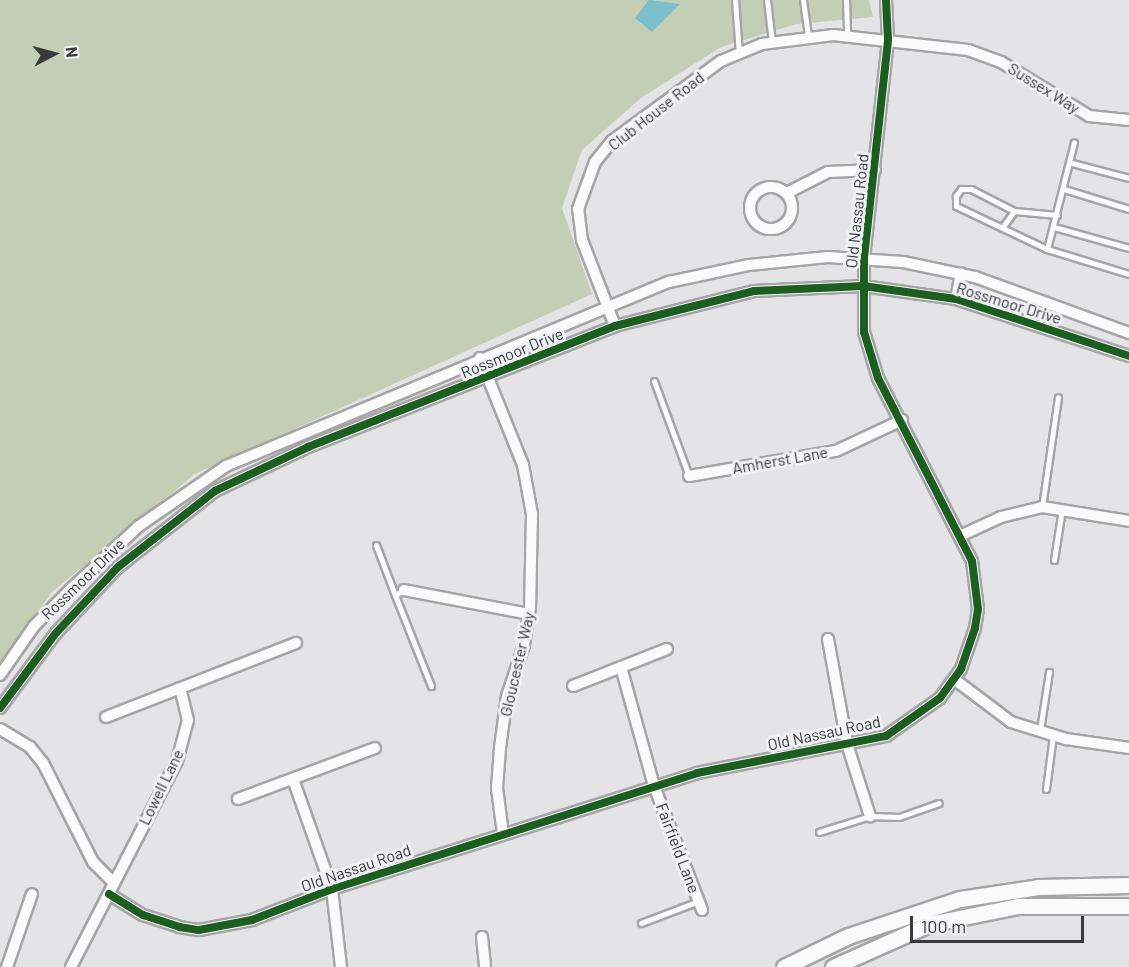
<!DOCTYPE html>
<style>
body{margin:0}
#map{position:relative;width:1129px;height:967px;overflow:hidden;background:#e4e4e7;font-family:Barlow,sans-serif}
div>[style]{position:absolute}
.green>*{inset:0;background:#c3ceb5}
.water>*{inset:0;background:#79c0cb}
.roads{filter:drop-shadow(2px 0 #a5a5a7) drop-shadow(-2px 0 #a5a5a7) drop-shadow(0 2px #a5a5a7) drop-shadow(0 -2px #a5a5a7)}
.service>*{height:5px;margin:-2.5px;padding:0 2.5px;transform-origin:2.5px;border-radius:2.5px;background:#fbfbfb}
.minor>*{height:10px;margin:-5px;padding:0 5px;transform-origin:5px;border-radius:5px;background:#fbfbfb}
.minor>.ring{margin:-5px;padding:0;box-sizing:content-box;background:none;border:10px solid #fbfbfb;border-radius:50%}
.secondary>*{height:15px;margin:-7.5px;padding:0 7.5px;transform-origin:7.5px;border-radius:7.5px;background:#fbfbfb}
.cycleway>*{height:8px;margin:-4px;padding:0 4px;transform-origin:4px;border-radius:4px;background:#1b5e20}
span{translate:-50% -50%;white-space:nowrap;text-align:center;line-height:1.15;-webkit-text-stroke:6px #f0f1f5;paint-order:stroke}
.street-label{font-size:16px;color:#393a3b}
.north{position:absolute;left:24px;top:24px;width:60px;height:60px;-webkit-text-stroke:4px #f0f1f5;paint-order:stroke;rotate:84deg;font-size:16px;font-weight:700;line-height:24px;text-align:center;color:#393a3b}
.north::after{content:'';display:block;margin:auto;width:21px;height:27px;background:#393a3b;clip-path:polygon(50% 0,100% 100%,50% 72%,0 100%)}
.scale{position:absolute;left:910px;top:916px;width:174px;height:27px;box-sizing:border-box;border:3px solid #393a3b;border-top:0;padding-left:8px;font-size:18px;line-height:21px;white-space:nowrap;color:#393a3b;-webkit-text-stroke:4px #f0f1f5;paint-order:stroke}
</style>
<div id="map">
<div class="green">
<div style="clip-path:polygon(0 0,869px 0,873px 17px,797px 24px,721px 47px,641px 98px,582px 150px,562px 208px,592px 294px,195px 474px,52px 592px,0 663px)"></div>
</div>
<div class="water">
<div style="clip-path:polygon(649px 0,680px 4px,652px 32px,635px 18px)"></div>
</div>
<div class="roads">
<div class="service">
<div style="left:735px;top:0;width:54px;rotate:85.8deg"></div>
<div style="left:767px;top:0;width:42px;rotate:83.2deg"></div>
<div style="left:803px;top:0;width:36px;rotate:82deg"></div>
<div style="left:846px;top:0;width:36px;rotate:88deg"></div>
<div style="left:1072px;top:163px;width:59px;rotate:14.7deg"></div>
<div style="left:1064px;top:189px;width:68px;rotate:17.1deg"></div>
<div style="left:1057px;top:215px;width:43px;rotate:-174.7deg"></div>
<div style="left:1014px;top:211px;width:48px;rotate:-152.9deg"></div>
<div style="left:971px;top:189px;width:10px;rotate:180deg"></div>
<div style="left:961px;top:189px;width:9px;rotate:126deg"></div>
<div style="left:956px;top:196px;width:10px;rotate:90deg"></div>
<div style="left:956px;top:206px;width:101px;rotate:25.3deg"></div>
<div style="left:1047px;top:249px;width:86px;rotate:17deg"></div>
<div style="left:1004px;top:225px;width:17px;rotate:-54deg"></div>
<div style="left:1054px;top:227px;width:78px;rotate:15.6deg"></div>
<div style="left:1047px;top:249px;width:110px;rotate:-75.8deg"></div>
<div style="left:654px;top:381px;width:101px;rotate:69.8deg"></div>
<div style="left:1042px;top:507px;width:111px;rotate:-81.7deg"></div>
<div style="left:376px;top:545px;width:53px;rotate:69.2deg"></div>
<div style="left:1054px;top:560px;width:52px;rotate:-81.1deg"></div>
<div style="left:404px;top:590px;width:10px;rotate:151deg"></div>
<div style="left:395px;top:595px;width:98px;rotate:68.4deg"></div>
<div style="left:1040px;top:730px;width:59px;rotate:-81.2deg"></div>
<div style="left:1046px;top:789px;width:54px;rotate:-82.6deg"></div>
<div style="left:819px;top:832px;width:53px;rotate:-17.4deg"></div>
<div style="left:870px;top:816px;width:29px;rotate:2deg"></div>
<div style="left:899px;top:817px;width:42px;rotate:-19.3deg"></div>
<div style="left:641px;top:923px;width:62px;rotate:-20.8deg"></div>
</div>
<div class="minor">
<div class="ring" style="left:750px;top:187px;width:32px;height:32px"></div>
<div style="left:787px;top:193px;width:46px;rotate:-27.1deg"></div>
<div style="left:828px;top:172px;width:47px;rotate:-2.4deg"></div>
<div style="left:956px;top:299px;width:26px;rotate:-79deg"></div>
<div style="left:615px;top:326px;width:92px;rotate:-111deg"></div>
<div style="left:582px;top:240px;width:31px;rotate:-97deg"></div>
<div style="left:578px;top:209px;width:50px;rotate:-70.1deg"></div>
<div style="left:595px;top:162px;width:27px;rotate:-51deg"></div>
<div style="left:612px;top:141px;width:135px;rotate:-36.3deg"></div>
<div style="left:721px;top:61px;width:44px;rotate:-22.5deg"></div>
<div style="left:762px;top:44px;width:72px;rotate:-7.2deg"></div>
<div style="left:833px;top:35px;width:136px;rotate:6.3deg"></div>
<div style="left:968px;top:50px;width:35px;rotate:20deg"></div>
<div style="left:1001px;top:62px;width:103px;rotate:31.5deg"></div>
<div style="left:1089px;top:116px;width:40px;rotate:5.7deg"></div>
<div style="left:480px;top:358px;width:115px;rotate:68.1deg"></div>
<div style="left:523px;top:465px;width:50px;rotate:79.6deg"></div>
<div style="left:532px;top:514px;width:93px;rotate:91.2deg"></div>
<div style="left:530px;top:607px;width:38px;rotate:99deg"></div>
<div style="left:524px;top:645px;width:54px;rotate:108.4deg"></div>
<div style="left:507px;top:696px;width:52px;rotate:97.7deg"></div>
<div style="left:500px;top:748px;width:40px;rotate:94.3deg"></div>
<div style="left:497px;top:788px;width:46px;rotate:82.6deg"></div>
<div style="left:689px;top:476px;width:149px;rotate:-9.7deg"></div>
<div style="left:836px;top:451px;width:73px;rotate:-25.2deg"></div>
<div style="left:962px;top:535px;width:43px;rotate:-24.8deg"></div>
<div style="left:1001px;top:517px;width:42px;rotate:-13.7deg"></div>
<div style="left:1042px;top:507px;width:88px;rotate:9.1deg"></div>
<div style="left:404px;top:590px;width:127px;rotate:10.9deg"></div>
<div style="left:828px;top:639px;width:107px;rotate:79.7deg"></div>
<div style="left:847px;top:744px;width:76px;rotate:72.3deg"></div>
<div style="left:621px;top:667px;width:123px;rotate:74.5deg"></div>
<div style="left:654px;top:786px;width:133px;rotate:68.8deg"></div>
<div style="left:0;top:675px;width:60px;rotate:-55.2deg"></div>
<div style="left:34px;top:626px;width:54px;rotate:-45deg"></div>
<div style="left:72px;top:588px;width:91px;rotate:-42.8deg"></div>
<div style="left:139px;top:526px;width:106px;rotate:-34.6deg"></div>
<div style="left:226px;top:466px;width:480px;rotate:-22.6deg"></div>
<div style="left:669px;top:282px;width:82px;rotate:-12deg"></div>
<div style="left:749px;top:265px;width:79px;rotate:-5.8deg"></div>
<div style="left:828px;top:257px;width:75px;rotate:3.8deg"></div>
<div style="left:903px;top:262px;width:74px;rotate:11.8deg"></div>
<div style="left:975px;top:277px;width:164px;rotate:20deg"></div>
<div style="left:954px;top:679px;width:71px;rotate:37deg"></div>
<div style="left:1011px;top:722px;width:58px;rotate:17.2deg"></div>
<div style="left:1066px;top:739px;width:64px;rotate:8.1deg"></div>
<div style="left:573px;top:686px;width:101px;rotate:-21.5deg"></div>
<div style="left:0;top:708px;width:94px;rotate:-53.3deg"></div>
<div style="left:56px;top:633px;width:91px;rotate:-46.8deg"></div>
<div style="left:118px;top:567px;width:123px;rotate:-38.1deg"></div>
<div style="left:215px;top:491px;width:103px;rotate:-25.3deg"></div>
<div style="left:308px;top:447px;width:330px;rotate:-21.5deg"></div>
<div style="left:615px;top:326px;width:143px;rotate:-14.1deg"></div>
<div style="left:754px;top:291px;width:109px;rotate:-2.6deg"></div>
<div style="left:863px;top:286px;width:94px;rotate:8deg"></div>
<div style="left:956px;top:299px;width:182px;rotate:18.2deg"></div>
<div style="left:106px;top:717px;width:204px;rotate:-21.3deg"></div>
<div style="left:0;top:729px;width:35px;rotate:31deg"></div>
<div style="left:30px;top:747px;width:21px;rotate:51deg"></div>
<div style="left:43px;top:763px;width:111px;rotate:63.2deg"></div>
<div style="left:93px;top:862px;width:27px;rotate:45deg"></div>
<div style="left:293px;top:779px;width:117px;rotate:70.5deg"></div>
<div style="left:332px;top:889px;width:79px;rotate:83.4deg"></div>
<div style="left:238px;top:799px;width:146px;rotate:-20.4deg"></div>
<div style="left:109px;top:894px;width:40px;rotate:32deg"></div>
<div style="left:143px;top:915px;width:38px;rotate:18deg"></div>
<div style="left:179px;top:927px;width:20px;rotate:9deg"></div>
<div style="left:199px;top:930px;width:54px;rotate:-10.7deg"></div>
<div style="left:252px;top:920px;width:86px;rotate:-21.2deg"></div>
<div style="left:332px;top:889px;width:383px;rotate:-17.6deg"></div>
<div style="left:697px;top:773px;width:193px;rotate:-11.1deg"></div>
<div style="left:886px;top:736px;width:66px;rotate:-35.1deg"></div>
<div style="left:940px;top:698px;width:36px;rotate:-54deg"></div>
<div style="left:961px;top:669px;width:43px;rotate:-71.1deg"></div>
<div style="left:975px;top:628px;width:19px;rotate:-81deg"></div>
<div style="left:978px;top:609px;width:48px;rotate:-97.1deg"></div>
<div style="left:972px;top:561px;width:206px;rotate:-117.2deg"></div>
<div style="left:878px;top:378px;width:48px;rotate:-106.9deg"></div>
<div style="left:864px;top:332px;width:74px;rotate:-90deg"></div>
<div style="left:864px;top:258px;width:220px;rotate:-83.7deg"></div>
<div style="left:888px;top:39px;width:39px;rotate:-93deg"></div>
<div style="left:482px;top:937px;width:30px;rotate:84deg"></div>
<div style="left:7px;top:967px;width:77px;rotate:-71.1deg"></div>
<div style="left:71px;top:967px;width:232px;rotate:-62.8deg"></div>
<div style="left:177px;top:761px;width:42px;rotate:-75deg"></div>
<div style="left:188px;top:720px;width:33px;rotate:-104deg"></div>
</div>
<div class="secondary">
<div style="left:784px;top:967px;width:71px;rotate:-25.8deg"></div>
<div style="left:848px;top:936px;width:118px;rotate:-18.3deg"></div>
<div style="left:960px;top:899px;width:79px;rotate:-8.7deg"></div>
<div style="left:1038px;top:887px;width:91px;rotate:-1.3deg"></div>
<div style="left:833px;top:967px;width:105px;rotate:-24.1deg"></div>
<div style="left:929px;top:924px;width:91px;rotate:-11.4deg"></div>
<div style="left:1018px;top:906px;width:111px"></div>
</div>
</div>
<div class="cycleway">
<div style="left:0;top:708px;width:94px;rotate:-53.3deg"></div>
<div style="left:56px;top:633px;width:91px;rotate:-46.8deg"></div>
<div style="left:118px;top:567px;width:123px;rotate:-38.1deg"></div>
<div style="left:215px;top:491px;width:103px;rotate:-25.3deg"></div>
<div style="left:308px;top:447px;width:330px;rotate:-21.5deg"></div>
<div style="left:615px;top:326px;width:143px;rotate:-14.1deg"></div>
<div style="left:754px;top:291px;width:109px;rotate:-2.6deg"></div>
<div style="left:863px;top:286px;width:94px;rotate:8deg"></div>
<div style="left:956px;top:299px;width:182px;rotate:18.2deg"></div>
<div style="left:109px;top:894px;width:40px;rotate:32deg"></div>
<div style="left:143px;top:915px;width:38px;rotate:18deg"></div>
<div style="left:179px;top:927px;width:20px;rotate:9deg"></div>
<div style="left:199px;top:930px;width:54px;rotate:-10.7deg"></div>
<div style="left:252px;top:920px;width:86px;rotate:-21.2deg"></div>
<div style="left:332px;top:889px;width:383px;rotate:-17.6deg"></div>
<div style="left:697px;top:773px;width:193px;rotate:-11.1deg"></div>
<div style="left:886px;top:736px;width:66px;rotate:-35.1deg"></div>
<div style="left:940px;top:698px;width:36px;rotate:-54deg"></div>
<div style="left:961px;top:669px;width:43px;rotate:-71.1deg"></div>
<div style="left:975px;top:628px;width:19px;rotate:-81deg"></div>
<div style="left:978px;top:609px;width:48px;rotate:-97.1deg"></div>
<div style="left:972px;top:561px;width:206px;rotate:-117.2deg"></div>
<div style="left:878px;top:378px;width:48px;rotate:-106.9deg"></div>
<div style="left:864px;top:332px;width:74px;rotate:-90deg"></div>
<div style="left:864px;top:258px;width:220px;rotate:-83.7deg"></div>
<div style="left:888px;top:39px;width:39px;rotate:-93deg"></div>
</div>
<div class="street-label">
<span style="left:1044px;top:88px;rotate:32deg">Sussex Way</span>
<span style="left:656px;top:111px;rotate:-38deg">Club House Road</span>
<span style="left:857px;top:211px;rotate:-84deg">Old Nassau Road</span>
<span style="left:1009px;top:303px;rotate:17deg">Rossmoor Drive</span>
<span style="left:512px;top:353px;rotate:-22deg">Rossmoor Drive</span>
<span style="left:780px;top:460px;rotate:-10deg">Amherst Lane</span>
<span style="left:83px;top:579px;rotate:-44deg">Rossmoor Drive</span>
<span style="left:517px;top:664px;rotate:-77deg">Gloucester Way</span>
<span style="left:824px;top:733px;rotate:-12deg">Old Nassau Road</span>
<span style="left:161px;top:787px;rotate:-64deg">Lowell Lane</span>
<span style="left:678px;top:848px;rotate:69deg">Fairfield Lane</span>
<span style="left:356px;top:868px;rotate:-19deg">Old Nassau Road</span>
</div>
<div class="north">N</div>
<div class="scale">100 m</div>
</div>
